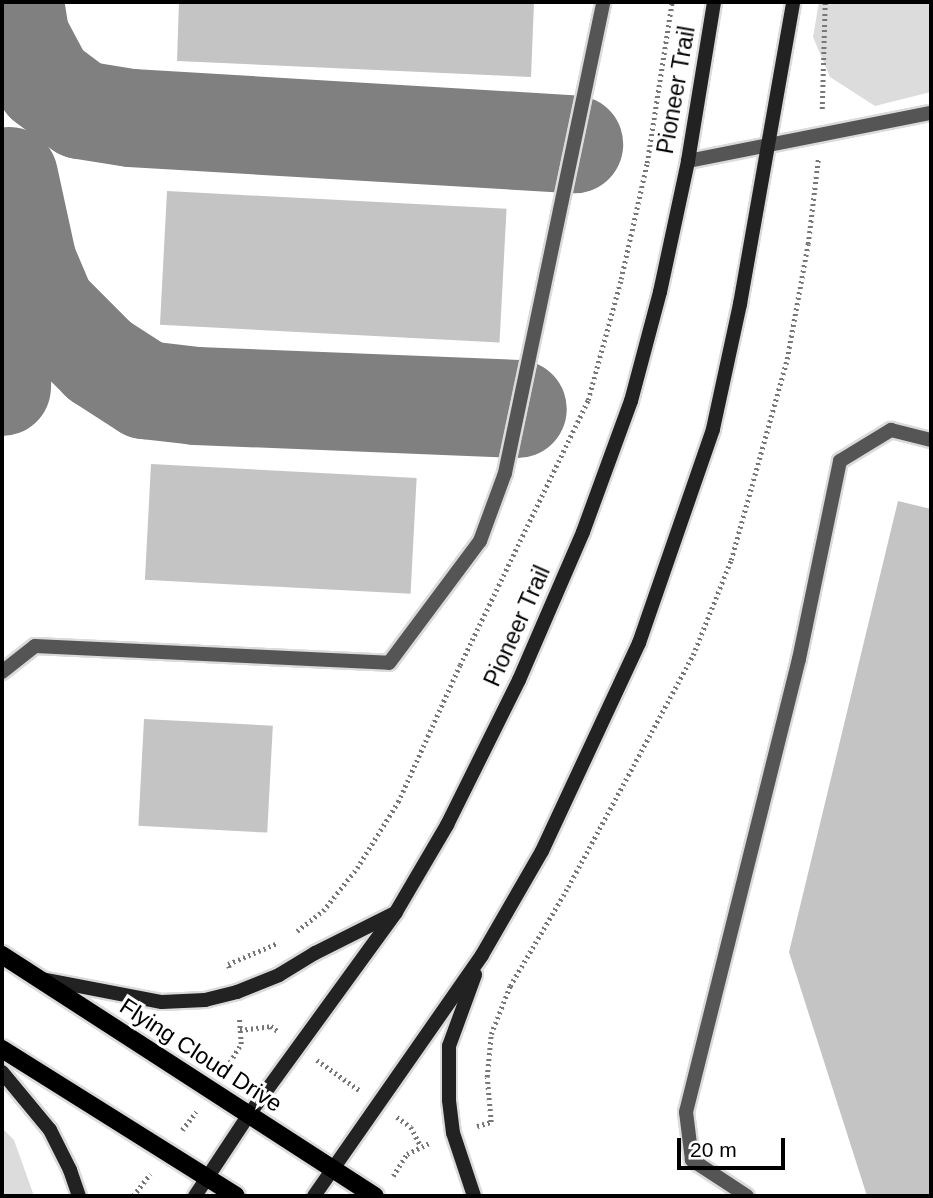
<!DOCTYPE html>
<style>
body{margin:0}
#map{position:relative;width:933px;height:1198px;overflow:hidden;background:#fff;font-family:Arial,sans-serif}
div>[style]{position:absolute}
.green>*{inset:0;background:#dcdcdc}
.taxiway>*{height:98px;margin:-49px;padding:0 49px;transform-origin:49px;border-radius:49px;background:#808080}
.building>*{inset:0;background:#c4c4c4;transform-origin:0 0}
.path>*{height:4.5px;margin-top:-2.25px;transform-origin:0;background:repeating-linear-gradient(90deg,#777 0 2px,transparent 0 5.5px)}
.roads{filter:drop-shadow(2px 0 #dbdbdb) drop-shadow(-2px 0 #dbdbdb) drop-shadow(0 2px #dbdbdb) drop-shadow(0 -2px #dbdbdb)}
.service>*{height:14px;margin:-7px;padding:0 7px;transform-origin:7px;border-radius:7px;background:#555}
.minor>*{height:14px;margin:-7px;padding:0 7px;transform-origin:7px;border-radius:7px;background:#555}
.secondary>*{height:14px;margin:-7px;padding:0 7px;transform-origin:7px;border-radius:7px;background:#222}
.primary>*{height:18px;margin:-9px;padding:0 9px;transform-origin:9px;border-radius:9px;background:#000}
span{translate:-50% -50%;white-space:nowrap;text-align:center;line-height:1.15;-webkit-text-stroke:6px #fff;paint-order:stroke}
.street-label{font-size:23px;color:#000}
.frame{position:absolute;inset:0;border:4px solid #000;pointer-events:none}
.scale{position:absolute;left:677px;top:1138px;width:108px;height:32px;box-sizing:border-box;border:4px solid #000;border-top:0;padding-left:9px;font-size:21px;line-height:24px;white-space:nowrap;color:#000;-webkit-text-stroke:5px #fff;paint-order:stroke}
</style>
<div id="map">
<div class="green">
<div style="clip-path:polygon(819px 2px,931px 2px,931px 92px,875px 106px,830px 77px,813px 37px)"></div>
<div style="clip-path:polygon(2px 1128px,14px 1140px,34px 1196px,2px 1196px)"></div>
</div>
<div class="taxiway">
<div style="left:15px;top:2px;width:36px;rotate:81deg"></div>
<div style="left:21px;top:38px;width:51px;rotate:61.9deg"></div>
<div style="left:45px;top:83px;width:45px;rotate:36.9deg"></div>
<div style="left:81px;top:110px;width:51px;rotate:9.1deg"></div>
<div style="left:131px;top:118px;width:444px;rotate:3.4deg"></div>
<div style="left:9px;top:176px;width:89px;rotate:77.7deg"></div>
<div style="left:28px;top:263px;width:49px;rotate:67.1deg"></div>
<div style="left:47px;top:308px;width:75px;rotate:45deg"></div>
<div style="left:100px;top:361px;width:54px;rotate:32.8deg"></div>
<div style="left:145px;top:390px;width:51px;rotate:6.7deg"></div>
<div style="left:196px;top:396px;width:322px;rotate:2.3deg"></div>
<div style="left:2px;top:387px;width:162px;rotate:-88.2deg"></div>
</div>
<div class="building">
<div style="clip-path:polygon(179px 2px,534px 2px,531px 77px,177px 61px)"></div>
<div style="left:167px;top:191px;width:340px;height:134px;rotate:3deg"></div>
<div style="left:151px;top:464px;width:266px;height:116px;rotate:3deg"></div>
<div style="clip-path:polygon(898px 501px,931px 509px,931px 1196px,867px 1196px,789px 952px)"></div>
<div style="left:144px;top:719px;width:129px;height:107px;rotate:3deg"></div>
</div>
<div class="path">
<div style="left:822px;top:109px;width:107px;rotate:-88.4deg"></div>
<div style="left:297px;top:931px;width:33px;rotate:-38deg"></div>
<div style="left:323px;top:911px;width:55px;rotate:-51.7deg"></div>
<div style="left:357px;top:868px;width:78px;rotate:-58.2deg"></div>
<div style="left:398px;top:802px;width:150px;rotate:-65.7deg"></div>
<div style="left:460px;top:665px;width:294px;rotate:-64.2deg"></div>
<div style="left:588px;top:400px;width:125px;rotate:-74.7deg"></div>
<div style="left:621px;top:279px;width:119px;rotate:-77.4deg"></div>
<div style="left:647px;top:163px;width:163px;rotate:-81.2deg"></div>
<div style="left:229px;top:968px;width:4px;rotate:-104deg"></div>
<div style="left:228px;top:964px;width:54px;rotate:-22.8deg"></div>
<div style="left:240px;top:1030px;width:31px;rotate:-7deg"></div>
<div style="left:271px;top:1026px;width:10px;rotate:37deg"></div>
<div style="left:317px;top:1060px;width:52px;rotate:35.5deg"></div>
<div style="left:227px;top:1067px;width:27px;rotate:-59deg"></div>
<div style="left:241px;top:1044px;width:27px;rotate:-94deg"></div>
<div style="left:397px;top:1117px;width:17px;rotate:36deg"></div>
<div style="left:411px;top:1127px;width:22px;rotate:63deg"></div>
<div style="left:477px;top:1126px;width:15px;rotate:-16deg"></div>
<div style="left:491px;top:1122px;width:45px;rotate:-95.1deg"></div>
<div style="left:487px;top:1077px;width:43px;rotate:-84.7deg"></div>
<div style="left:491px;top:1034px;width:52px;rotate:-68.4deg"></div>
<div style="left:510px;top:986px;width:115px;rotate:-59.6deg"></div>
<div style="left:568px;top:887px;width:264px;rotate:-61.7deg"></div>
<div style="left:693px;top:655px;width:102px;rotate:-68.2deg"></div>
<div style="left:731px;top:560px;width:209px;rotate:-74.4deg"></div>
<div style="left:787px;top:359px;width:117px;rotate:-79.7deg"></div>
<div style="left:808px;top:244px;width:85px;rotate:-83.2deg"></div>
<div style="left:182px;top:1130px;width:23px;rotate:-52deg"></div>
<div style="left:393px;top:1176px;width:26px;rotate:-58deg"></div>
<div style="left:407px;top:1154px;width:25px;rotate:-26deg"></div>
<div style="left:133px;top:1196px;width:28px;rotate:-52deg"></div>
</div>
<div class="roads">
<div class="service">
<div style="left:2px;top:672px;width:42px;rotate:-38.2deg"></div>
<div style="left:35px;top:646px;width:354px;rotate:2.7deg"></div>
<div style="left:389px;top:663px;width:152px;rotate:-53.3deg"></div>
<div style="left:480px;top:541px;width:72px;rotate:-69.8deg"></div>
<div style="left:505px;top:473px;width:481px;rotate:-78.2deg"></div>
<div style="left:747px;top:1196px;width:66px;rotate:-146.8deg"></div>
<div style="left:692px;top:1160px;width:48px;rotate:-97.1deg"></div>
<div style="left:686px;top:1112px;width:467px;rotate:-76deg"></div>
<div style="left:799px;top:659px;width:202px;rotate:-78.3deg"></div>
<div style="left:840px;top:461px;width:60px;rotate:-31.3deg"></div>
<div style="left:891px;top:430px;width:41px;rotate:14deg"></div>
</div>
<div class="minor">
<div style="left:688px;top:161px;width:248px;rotate:-11.2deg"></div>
</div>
<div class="secondary">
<div style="left:42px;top:979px;width:122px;rotate:10.9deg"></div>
<div style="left:162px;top:1002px;width:43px;rotate:-2.7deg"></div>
<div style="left:205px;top:1000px;width:33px;rotate:-14deg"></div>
<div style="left:237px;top:992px;width:45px;rotate:-22deg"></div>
<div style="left:279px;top:975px;width:42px;rotate:-31.4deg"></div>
<div style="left:315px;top:953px;width:89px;rotate:-26.6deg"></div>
<div style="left:2px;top:1072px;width:75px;rotate:50.4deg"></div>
<div style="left:50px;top:1130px;width:45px;rotate:63.4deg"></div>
<div style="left:70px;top:1170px;width:28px;rotate:71deg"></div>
<div style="left:195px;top:1196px;width:96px;rotate:-56.5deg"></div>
<div style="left:248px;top:1116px;width:252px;rotate:-54deg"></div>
<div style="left:396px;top:912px;width:101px;rotate:-59.6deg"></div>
<div style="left:447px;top:825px;width:162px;rotate:-63.6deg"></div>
<div style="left:519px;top:680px;width:161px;rotate:-66.6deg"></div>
<div style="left:583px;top:532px;width:140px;rotate:-69.9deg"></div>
<div style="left:631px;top:401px;width:113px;rotate:-75.1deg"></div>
<div style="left:660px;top:292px;width:134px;rotate:-77.9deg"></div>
<div style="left:688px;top:161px;width:161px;rotate:-80.7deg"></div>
<div style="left:314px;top:1196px;width:294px;rotate:-55.1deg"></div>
<div style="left:482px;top:955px;width:120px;rotate:-60deg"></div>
<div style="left:542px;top:851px;width:230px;rotate:-65deg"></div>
<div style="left:639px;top:643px;width:226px;rotate:-70.9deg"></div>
<div style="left:713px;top:429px;width:128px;rotate:-77.8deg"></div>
<div style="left:740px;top:304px;width:307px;rotate:-80deg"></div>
<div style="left:474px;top:1196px;width:66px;rotate:-108.4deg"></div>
<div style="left:453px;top:1133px;width:33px;rotate:-97deg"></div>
<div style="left:449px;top:1100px;width:54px;rotate:-90deg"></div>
<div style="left:449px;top:1046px;width:76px;rotate:-69.9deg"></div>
</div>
<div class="primary">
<div style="left:2px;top:955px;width:444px;rotate:32.9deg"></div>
<div style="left:2px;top:1049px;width:276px;rotate:32.1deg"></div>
</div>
</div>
<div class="street-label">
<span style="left:676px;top:90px;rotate:-80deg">Pioneer Trail</span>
<span style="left:517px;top:626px;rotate:-66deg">Pioneer Trail</span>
<span style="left:201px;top:1055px;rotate:33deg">Flying Cloud Drive</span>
</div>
<div class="frame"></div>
<div class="scale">20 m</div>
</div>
